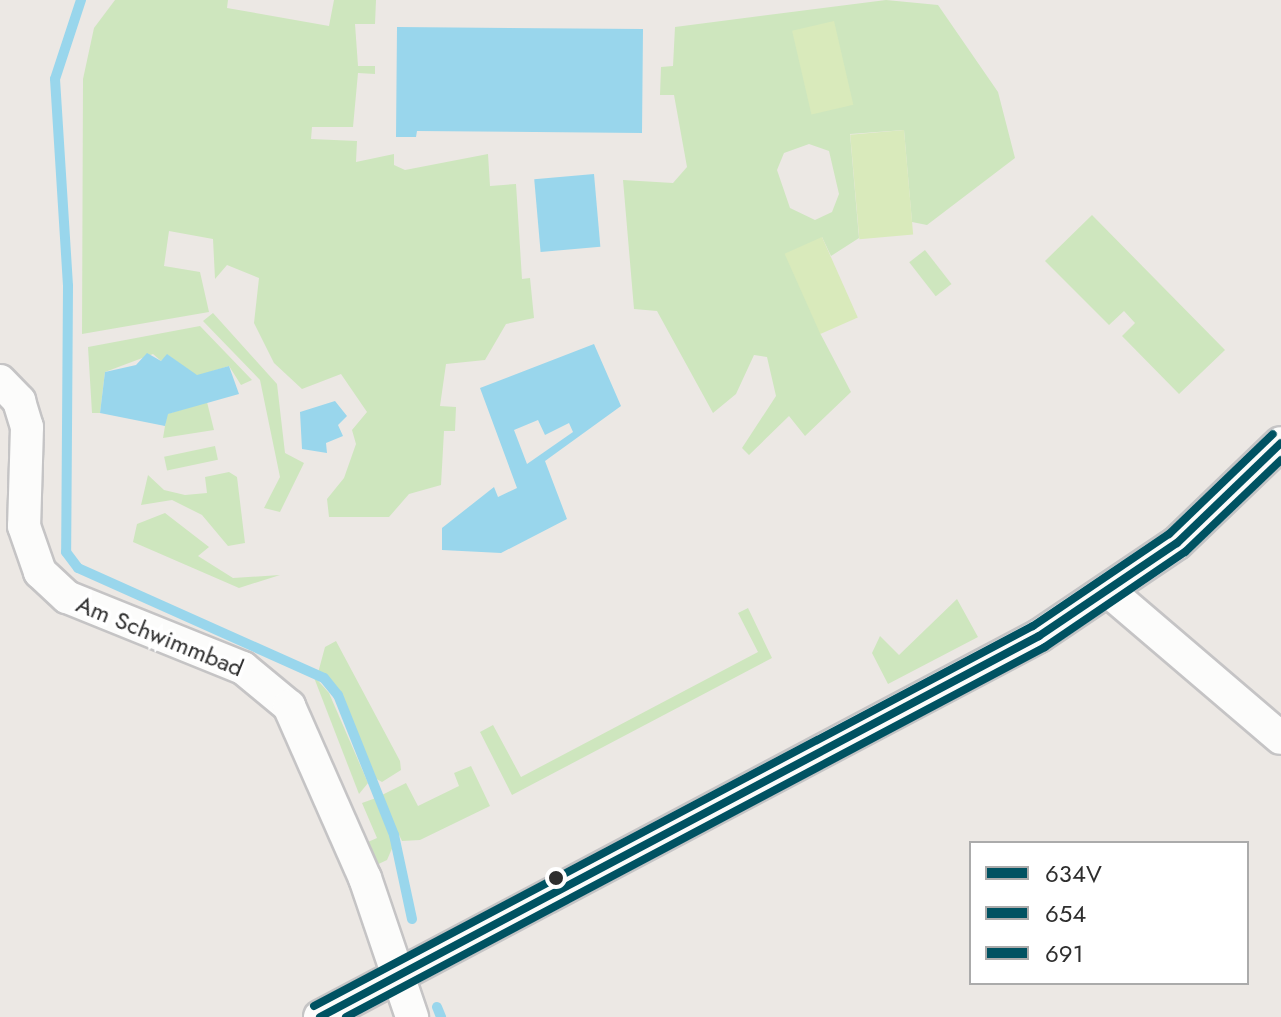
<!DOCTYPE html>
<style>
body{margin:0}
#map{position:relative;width:1281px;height:1017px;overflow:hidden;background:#ece8e4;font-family:Jost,sans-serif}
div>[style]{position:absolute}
.green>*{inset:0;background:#cee6be;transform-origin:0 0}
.pitch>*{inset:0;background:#d9eabb;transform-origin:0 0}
.water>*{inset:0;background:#99d6ec;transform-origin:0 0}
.stream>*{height:10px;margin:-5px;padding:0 5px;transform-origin:5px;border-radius:5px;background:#99d6ec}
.roads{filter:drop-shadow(2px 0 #c5c4c5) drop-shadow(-2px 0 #c5c4c5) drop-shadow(0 2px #c5c4c5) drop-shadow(0 -2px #c5c4c5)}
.minor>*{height:32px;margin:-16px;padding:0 16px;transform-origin:16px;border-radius:16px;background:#fcfcfb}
.bus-1>*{height:8px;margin:-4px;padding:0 4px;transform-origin:4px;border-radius:4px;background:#005262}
.bus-2>*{height:8px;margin:-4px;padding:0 4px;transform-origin:4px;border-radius:4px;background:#005262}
.bus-3>*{height:8px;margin:-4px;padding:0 4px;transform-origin:4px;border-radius:4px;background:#005262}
.dots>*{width:22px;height:22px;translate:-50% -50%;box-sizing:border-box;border:4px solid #fff;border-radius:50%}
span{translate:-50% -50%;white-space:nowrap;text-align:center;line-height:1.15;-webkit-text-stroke:7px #fff;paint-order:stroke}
.street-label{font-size:24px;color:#2e2e2e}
.legend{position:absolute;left:969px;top:841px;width:280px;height:144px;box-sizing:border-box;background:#fff;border:2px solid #ababab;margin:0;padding:10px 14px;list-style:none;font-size:24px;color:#2e2e2e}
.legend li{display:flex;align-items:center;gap:16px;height:40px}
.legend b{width:40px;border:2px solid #ababab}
</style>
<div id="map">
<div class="green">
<div style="clip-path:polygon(115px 0,228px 0,227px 8px,329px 26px,334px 0,376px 0,375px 24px,355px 24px,358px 66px,375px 66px,375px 74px,358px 73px,353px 127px,312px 127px,311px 139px,357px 141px,356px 162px,394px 154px,394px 165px,405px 170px,488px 154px,490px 186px,516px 184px,522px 279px,530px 278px,534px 318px,506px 324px,485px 360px,446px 364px,440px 406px,456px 407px,455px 431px,444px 431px,441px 485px,409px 494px,389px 517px,329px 517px,327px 499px,344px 478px,356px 444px,352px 430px,367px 412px,341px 374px,302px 389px,274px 363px,254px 323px,259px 278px,227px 265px,215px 279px,213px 239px,169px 231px,164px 266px,200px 272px,209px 312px,82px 334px,83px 79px,94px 28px)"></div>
<div style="clip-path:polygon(evenodd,886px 0,938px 5px,998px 92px,1015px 158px,927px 225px,912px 222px,904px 130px,850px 134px,859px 238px,831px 256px,822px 237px,820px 333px,851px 392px,805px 436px,789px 416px,749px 455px,742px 448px,776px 396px,767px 357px,754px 355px,736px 394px,713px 413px,657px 311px,634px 309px,623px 180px,673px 183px,687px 167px,674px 95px,660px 95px,661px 67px,673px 66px,675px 27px,886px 0,809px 144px,829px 151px,839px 194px,832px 212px,815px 220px,790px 208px,777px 170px,784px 153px,809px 144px)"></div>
<div style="clip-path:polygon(1092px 215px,1225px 350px,1179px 394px,1122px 336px,1135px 323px,1124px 311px,1109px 325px,1045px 261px)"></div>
<div style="left:925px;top:250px;width:43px;height:20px;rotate:52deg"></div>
<div style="clip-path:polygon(213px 313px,277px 384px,285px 453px,304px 463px,280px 512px,264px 508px,280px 477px,260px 380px,203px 321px)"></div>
<div style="clip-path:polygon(200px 326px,252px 380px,241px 385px,229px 366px,197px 376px,168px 355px,161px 361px,153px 354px,105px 372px,100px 413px,92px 413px,88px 347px)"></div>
<div style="clip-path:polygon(207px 402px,214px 430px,163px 438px,167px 414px)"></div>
<div style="left:215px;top:446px;width:14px;height:52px;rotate:78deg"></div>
<div style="clip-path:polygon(229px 472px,237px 477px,245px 543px,228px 546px,202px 515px,172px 500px,141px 505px,148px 475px,164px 490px,185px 495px,207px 493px,205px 477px)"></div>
<div style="clip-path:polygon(165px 513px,209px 547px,198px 556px,233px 578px,280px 575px,239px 588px,133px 542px,137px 524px)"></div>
<div style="clip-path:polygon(957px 599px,978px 637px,888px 684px,872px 653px,880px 636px,899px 655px)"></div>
<div style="clip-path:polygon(748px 608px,772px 658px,512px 795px,480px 732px,493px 725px,521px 777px,758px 652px,738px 613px)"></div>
<div style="clip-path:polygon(336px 641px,400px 761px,401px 770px,382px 782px,373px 777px,339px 693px,318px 673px,325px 647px)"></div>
<div style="clip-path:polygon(313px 675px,329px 693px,368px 783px,359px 794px)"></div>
<div style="clip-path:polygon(471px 766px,490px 806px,420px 840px,402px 841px,380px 796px,406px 783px,418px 806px,459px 786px,454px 773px)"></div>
<div style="clip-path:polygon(376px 798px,394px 844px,387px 860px,370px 868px,361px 845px,377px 838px,362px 803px)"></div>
</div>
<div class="pitch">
<div style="left:834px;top:21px;width:86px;height:43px;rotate:77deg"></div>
<div style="left:904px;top:130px;width:105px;height:54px;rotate:85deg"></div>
<div style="left:822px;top:237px;width:88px;height:41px;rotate:66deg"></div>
</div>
<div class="water">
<div style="clip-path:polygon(397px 27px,643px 29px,642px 133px,417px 131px,416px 137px,396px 137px)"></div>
<div style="left:594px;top:174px;width:73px;height:60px;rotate:85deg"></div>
<div style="clip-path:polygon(evenodd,594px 344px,621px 406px,545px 461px,567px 519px,501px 553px,442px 550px,442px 528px,494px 487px,498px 497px,517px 488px,480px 388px,594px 344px,538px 420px,545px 435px,569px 423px,573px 432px,527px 464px,514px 430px,538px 420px)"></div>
<div style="clip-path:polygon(147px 353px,161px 361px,167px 354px,197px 375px,229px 366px,239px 394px,168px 414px,165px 426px,100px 413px,105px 372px,136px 365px)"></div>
<div style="clip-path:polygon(335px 401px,347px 416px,338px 425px,343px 436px,326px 443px,327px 453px,302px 449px,300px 412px)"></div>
</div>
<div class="stream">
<div style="left:81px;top:0;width:83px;rotate:108.2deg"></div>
<div style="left:55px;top:79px;width:207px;rotate:86.4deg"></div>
<div style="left:68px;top:286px;width:266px;rotate:90.4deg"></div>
<div style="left:66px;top:552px;width:20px;rotate:53deg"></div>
<div style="left:78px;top:568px;width:269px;rotate:24.1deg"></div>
<div style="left:324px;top:678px;width:22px;rotate:51deg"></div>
<div style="left:338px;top:695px;width:151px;rotate:68.2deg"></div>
<div style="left:394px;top:835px;width:86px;rotate:77.9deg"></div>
<div style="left:437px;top:1007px;width:11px;rotate:68deg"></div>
</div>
<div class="roads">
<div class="minor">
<div style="left:0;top:381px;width:28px;rotate:46deg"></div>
<div style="left:19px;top:401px;width:27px;rotate:73deg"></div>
<div style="left:27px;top:427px;width:99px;rotate:91.7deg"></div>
<div style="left:24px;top:526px;width:49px;rotate:70.8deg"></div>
<div style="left:40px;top:572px;width:37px;rotate:43deg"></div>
<div style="left:67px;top:597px;width:190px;rotate:22deg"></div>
<div style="left:243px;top:668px;width:60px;rotate:39.6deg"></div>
<div style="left:289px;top:706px;width:188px;rotate:66.2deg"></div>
<div style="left:365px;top:878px;width:147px;rotate:71.3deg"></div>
<div style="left:1111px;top:593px;width:223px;rotate:40.5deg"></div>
<div style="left:320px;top:1017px;width:814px;rotate:-27.92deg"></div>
<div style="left:1039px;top:636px;width:166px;rotate:-34deg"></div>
<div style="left:1177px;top:543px;width:144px;rotate:-43.9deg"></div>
</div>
</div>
<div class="bus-1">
<div style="left:320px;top:1017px;width:814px;rotate:-27.92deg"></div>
<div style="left:1039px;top:636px;width:166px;rotate:-34deg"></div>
<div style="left:1177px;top:543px;width:144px;rotate:-43.9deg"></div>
</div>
<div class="bus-2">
<div style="left:346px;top:1017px;width:791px;rotate:-27.89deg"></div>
<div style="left:1045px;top:647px;width:169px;rotate:-34.2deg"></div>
<div style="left:1185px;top:552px;width:133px;rotate:-43.8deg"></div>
</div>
<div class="bus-3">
<div style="left:314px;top:1006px;width:813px;rotate:-27.86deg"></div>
<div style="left:1033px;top:626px;width:164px;rotate:-34.1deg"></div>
<div style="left:1169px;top:534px;width:144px;rotate:-43.9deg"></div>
</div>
<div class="dots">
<div style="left:556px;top:878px;background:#2e2e2e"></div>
</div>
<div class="street-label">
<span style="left:160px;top:636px;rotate:22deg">Am Schwimmbad</span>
</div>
<ul class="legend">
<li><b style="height:10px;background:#005262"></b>634V</li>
<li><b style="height:10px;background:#005262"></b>654</li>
<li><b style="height:10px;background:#005262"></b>691</li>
</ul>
</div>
